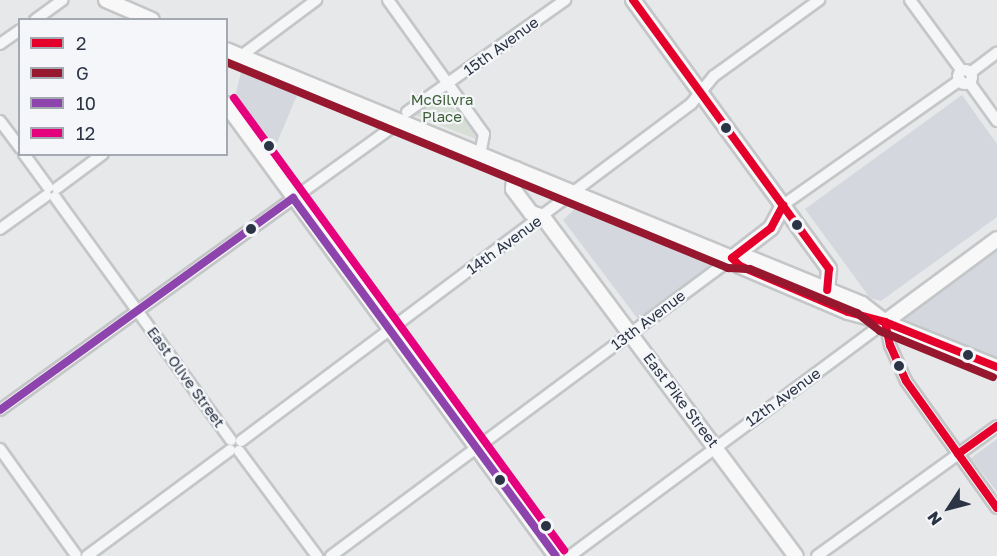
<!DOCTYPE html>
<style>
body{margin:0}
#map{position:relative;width:997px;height:556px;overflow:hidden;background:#e6e8ea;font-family:"Golos Text",sans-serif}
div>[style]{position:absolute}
.built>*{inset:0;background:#d4d7dd}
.green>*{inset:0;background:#d6ded6}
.roads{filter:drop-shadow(2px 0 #c4c6c8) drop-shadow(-2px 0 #c4c6c8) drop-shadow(0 2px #c4c6c8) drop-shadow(0 -2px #c4c6c8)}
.minor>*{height:10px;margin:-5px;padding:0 5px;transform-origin:5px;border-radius:5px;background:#f5f6f7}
.minor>.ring{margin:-5px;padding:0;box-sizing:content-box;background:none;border:10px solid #f5f6f7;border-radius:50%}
.major>*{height:14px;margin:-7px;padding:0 7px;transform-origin:7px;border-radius:7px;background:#f8f8f8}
.bus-1>*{height:8px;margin:-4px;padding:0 4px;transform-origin:4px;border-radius:4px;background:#e4002b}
.bus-2>*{height:8px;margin:-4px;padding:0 4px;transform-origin:4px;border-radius:4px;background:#96172e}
.bus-3>*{height:8px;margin:-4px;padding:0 4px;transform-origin:4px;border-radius:4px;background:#8e44ad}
.bus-4>*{height:8px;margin:-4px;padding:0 4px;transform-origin:4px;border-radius:4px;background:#e5007d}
.dots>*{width:16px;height:16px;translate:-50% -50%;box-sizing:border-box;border:3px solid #f4f6f9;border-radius:50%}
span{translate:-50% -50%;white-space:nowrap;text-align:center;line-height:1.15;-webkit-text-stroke:4.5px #f4f6f9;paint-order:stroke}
.street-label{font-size:15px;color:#2b3445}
.park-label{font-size:15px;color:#3f6138}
.legend{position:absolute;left:18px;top:18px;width:210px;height:138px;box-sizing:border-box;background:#f4f6f9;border:2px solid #a4a8b1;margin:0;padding:8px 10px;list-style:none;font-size:18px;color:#2b3445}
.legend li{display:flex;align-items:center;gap:12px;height:30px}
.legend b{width:30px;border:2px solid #a4a8b1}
.north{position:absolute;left:919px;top:478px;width:60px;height:60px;-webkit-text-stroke:4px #f4f6f9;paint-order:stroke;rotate:234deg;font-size:16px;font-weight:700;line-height:24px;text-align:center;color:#2b3445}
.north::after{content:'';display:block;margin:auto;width:21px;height:27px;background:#2b3445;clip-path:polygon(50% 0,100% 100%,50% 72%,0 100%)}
</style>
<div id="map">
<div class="built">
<div style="clip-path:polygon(241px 72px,297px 95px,274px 150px,235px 97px)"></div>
<div style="clip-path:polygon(962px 95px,997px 144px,997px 217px,881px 301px,870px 298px,805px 209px)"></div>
<div style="clip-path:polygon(577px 207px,713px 265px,638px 319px,563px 220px)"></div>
<div style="clip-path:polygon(997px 239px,997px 367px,885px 322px)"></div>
<div style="clip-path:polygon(997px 439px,997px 492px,971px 458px)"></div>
</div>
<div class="green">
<div style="clip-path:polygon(447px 83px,491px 145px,407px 112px)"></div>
</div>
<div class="roads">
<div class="minor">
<div style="left:388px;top:0;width:165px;rotate:54.4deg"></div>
<div style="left:484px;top:134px;width:21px;rotate:101deg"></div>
<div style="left:910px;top:0;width:88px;rotate:53.8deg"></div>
<div style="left:35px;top:20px;width:34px;rotate:-36deg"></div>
<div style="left:0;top:44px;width:24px;rotate:-35deg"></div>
<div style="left:241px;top:56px;width:94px;rotate:-36.7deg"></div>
<div class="ring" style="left:958px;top:70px;width:4px;height:4px"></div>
<div style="left:970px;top:73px;width:34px;rotate:-37deg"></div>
<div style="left:969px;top:82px;width:48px;rotate:54.3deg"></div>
<div style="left:407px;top:112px;width:194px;rotate:-35.3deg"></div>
<div style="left:0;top:121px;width:34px;rotate:53deg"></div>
<div style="left:24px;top:154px;width:41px;rotate:54deg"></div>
<div style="left:57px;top:188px;width:57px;rotate:-36.5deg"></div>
<div style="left:55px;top:197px;width:300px;rotate:54.1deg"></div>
<div style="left:783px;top:205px;width:217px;rotate:-35.2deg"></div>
<div style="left:0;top:229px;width:57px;rotate:-35.7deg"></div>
<div style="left:0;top:410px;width:492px;rotate:-35.8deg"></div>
<div style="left:241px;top:441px;width:562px;rotate:-36.83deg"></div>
<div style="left:691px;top:104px;width:36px;rotate:-51deg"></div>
<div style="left:714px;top:76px;width:130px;rotate:-35.9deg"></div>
<div style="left:0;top:449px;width:130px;rotate:54.4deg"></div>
<div style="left:239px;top:451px;width:131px;rotate:53.4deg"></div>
<div style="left:87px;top:556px;width:178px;rotate:-36.5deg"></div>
<div style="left:331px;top:556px;width:500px;rotate:-36.6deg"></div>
<div style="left:570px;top:556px;width:392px;rotate:-36.6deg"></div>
<div style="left:885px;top:322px;width:24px;rotate:78deg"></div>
<div style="left:890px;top:345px;width:39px;rotate:66deg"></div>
<div style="left:906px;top:381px;width:156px;rotate:54.4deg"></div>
<div style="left:817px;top:556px;width:222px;rotate:-35.8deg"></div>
</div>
<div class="major">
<div style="left:106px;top:0;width:50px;rotate:23.5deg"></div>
<div style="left:633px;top:0;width:333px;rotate:53.9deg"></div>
<div style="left:829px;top:269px;width:21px;rotate:95deg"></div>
<div style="left:226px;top:50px;width:547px;rotate:22.35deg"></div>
<div style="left:732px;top:258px;width:20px;rotate:3deg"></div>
<div style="left:752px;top:259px;width:119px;rotate:22.2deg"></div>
<div style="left:862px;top:304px;width:29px;rotate:38deg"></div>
<div style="left:226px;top:104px;width:560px;rotate:53.87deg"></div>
<div style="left:516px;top:169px;width:20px;rotate:99deg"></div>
<div style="left:513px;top:189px;width:30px;rotate:53deg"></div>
<div style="left:531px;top:213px;width:13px;rotate:18deg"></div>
<div style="left:543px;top:217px;width:423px;rotate:53.3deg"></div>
<div style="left:732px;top:258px;width:11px;rotate:45deg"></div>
<div style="left:740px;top:266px;width:117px;rotate:23.1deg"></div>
<div style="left:848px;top:312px;width:38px;rotate:15deg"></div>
<div style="left:885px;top:322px;width:121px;rotate:21.9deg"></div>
<div style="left:732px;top:258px;width:49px;rotate:-37.6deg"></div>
<div style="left:771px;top:228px;width:26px;rotate:-62deg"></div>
<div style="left:885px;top:322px;width:139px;rotate:-36.5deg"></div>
</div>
</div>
<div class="bus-1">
<div style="left:633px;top:0;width:333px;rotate:53.9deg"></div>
<div style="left:829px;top:269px;width:21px;rotate:95deg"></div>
<div style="left:732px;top:258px;width:11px;rotate:45deg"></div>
<div style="left:740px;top:266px;width:117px;rotate:23.1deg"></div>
<div style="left:848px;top:312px;width:38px;rotate:15deg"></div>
<div style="left:885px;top:322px;width:121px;rotate:21.9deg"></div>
<div style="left:732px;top:258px;width:49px;rotate:-37.6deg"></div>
<div style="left:771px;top:228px;width:26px;rotate:-62deg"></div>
<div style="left:885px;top:322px;width:24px;rotate:78deg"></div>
<div style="left:890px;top:345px;width:39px;rotate:66deg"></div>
<div style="left:906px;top:381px;width:156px;rotate:54.4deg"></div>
<div style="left:958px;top:454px;width:48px;rotate:-35.7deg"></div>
</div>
<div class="bus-2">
<div style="left:226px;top:62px;width:543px;rotate:22.31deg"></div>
<div style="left:728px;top:268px;width:22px;rotate:3deg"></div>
<div style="left:750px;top:269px;width:116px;rotate:22.4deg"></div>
<div style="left:857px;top:313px;width:29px;rotate:38deg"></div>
<div style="left:880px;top:331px;width:122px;rotate:22.2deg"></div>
</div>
<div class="bus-3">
<div style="left:293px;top:198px;width:444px;rotate:53.7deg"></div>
<div style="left:0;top:410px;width:362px;rotate:-35.9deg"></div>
</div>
<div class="bus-4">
<div style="left:234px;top:98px;width:560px;rotate:53.87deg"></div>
</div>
<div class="dots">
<div style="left:726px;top:128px;background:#2b3445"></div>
<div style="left:269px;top:146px;background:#2b3445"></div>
<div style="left:797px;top:225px;background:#2b3445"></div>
<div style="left:251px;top:229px;background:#2b3445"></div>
<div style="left:968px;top:355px;background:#2b3445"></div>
<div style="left:899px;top:366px;background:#2b3445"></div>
<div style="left:500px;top:480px;background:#2b3445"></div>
<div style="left:546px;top:526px;background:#2b3445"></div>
</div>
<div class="street-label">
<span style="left:501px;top:46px;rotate:-36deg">15th Avenue</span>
<span style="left:504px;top:245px;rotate:-36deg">14th Avenue</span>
<span style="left:648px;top:320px;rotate:-37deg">13th Avenue</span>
<span style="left:186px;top:377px;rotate:54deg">East Olive Street</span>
<span style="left:783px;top:397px;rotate:-36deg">12th Avenue</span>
<span style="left:681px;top:400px;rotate:53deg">East Pike Street</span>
</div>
<div class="park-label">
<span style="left:442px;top:108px">McGilvra<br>Place</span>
</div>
<ul class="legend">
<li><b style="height:8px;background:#e4002b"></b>2</li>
<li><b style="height:8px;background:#96172e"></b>G</li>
<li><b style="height:8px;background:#8e44ad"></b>10</li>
<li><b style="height:8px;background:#e5007d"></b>12</li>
</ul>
<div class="north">N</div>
</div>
